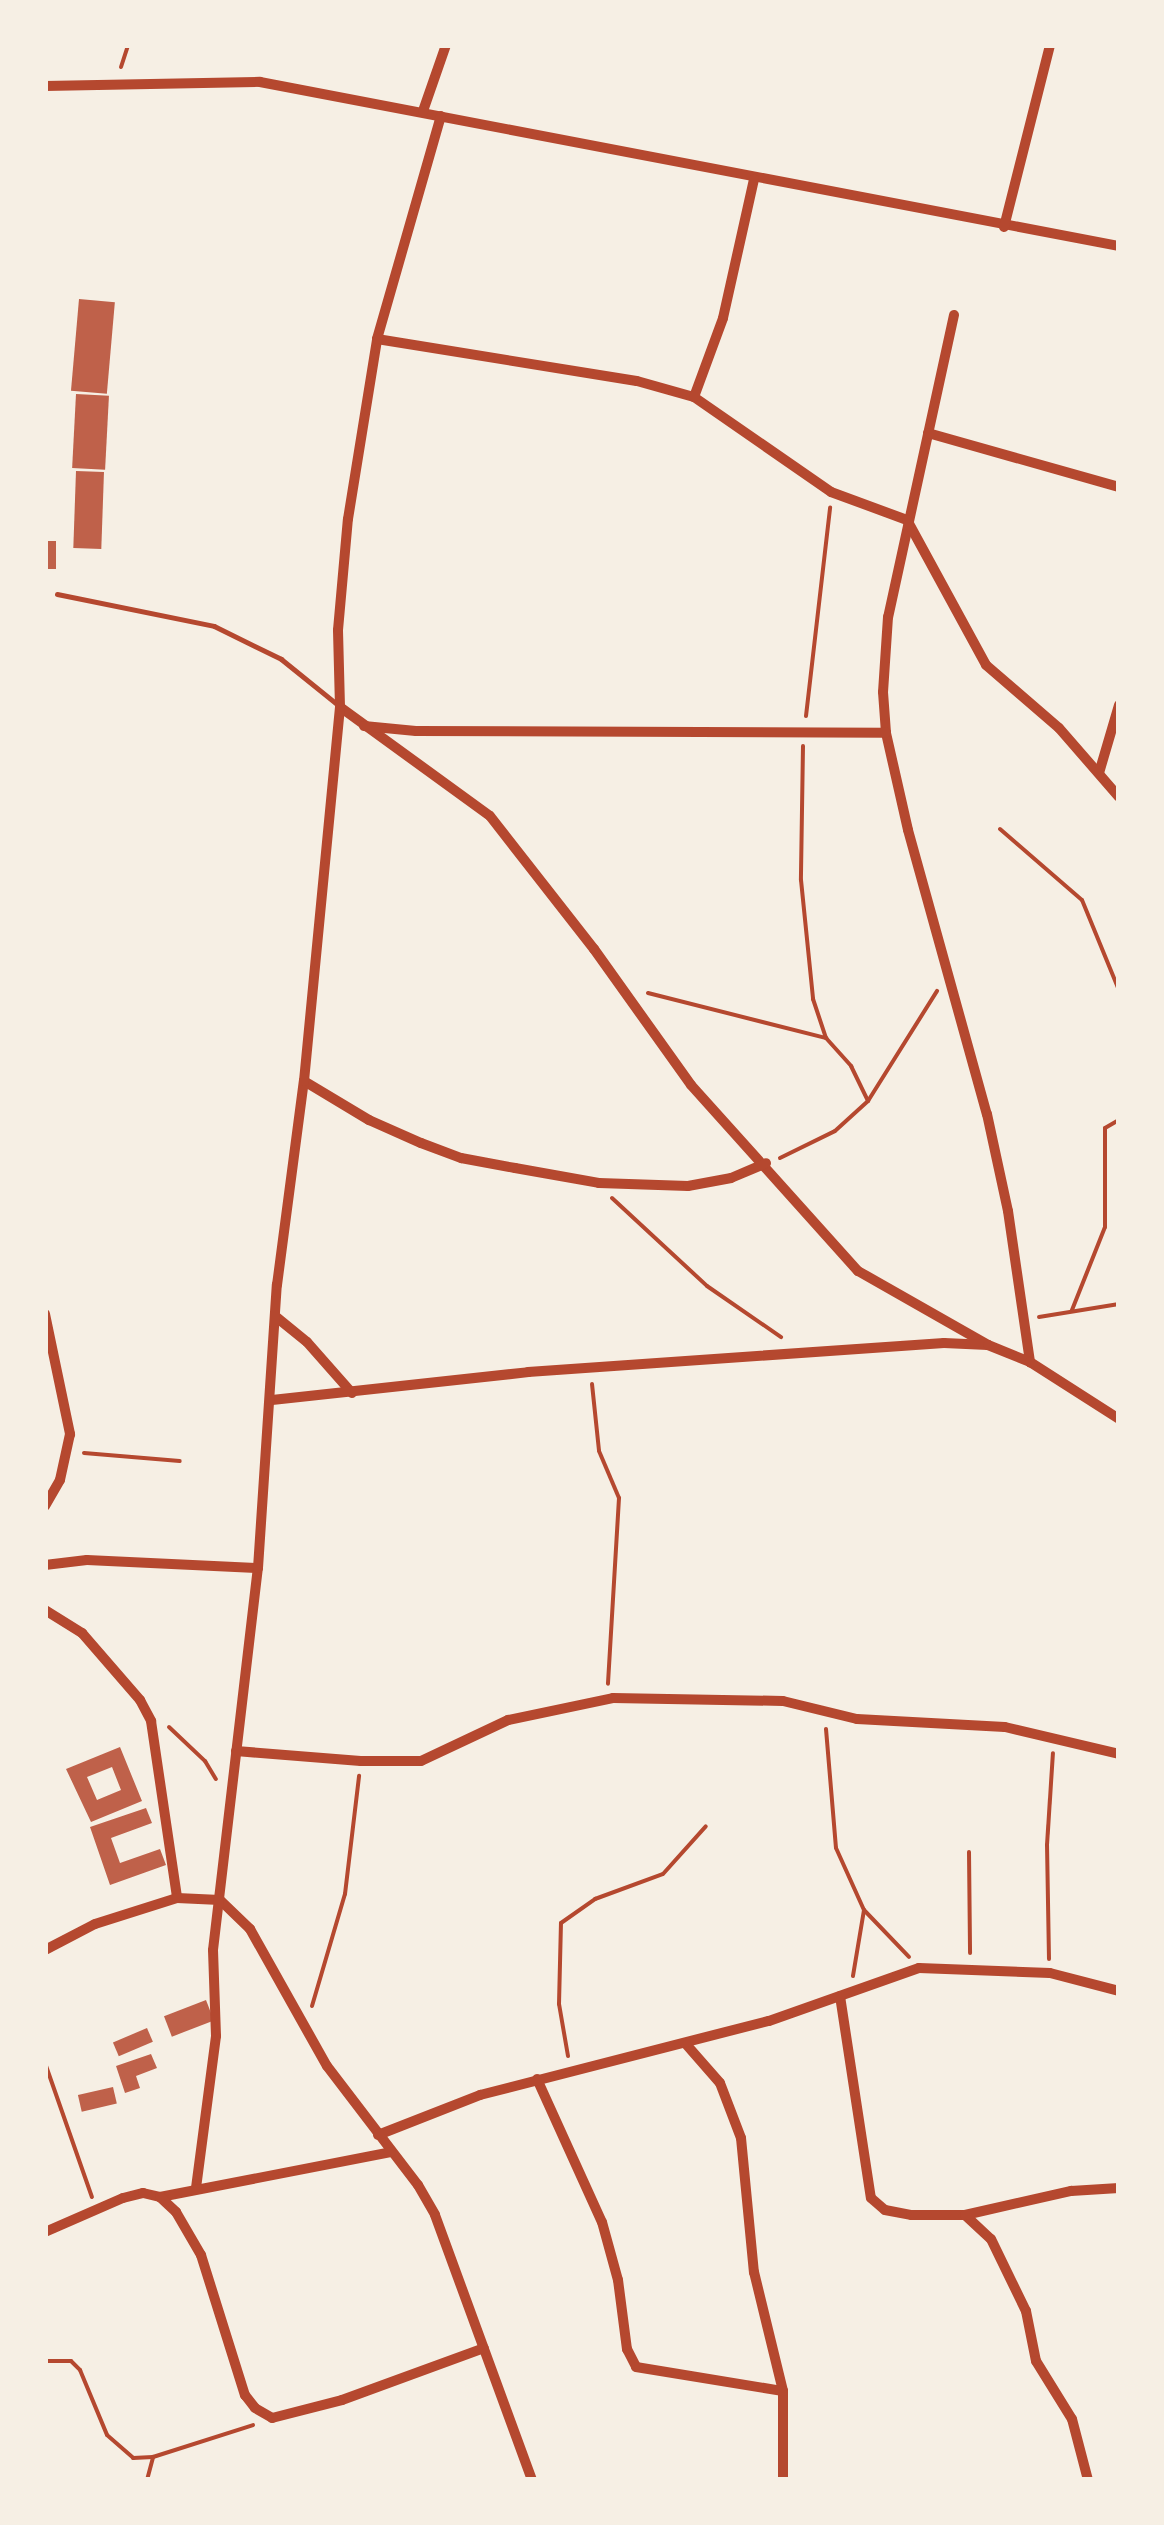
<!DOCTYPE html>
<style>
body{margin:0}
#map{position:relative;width:1164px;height:2525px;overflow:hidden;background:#f6efe4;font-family:Commissioner,sans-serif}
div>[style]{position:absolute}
.building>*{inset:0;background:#bf614a;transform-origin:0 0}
.path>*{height:4px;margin:-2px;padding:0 2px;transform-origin:2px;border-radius:2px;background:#b5482f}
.service>*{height:5px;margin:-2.5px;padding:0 2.5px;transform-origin:2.5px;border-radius:2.5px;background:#b5482f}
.minor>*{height:10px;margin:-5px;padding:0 5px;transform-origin:5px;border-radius:5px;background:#b5482f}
span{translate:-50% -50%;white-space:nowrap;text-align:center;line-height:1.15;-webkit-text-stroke:10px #f6efe4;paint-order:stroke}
.frame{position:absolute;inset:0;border:48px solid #f6efe4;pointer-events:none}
</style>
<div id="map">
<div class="building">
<div style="left:79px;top:299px;width:36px;height:92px;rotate:5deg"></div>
<div style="left:76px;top:394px;width:33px;height:74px;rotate:3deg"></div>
<div style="left:76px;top:471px;width:28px;height:77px;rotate:2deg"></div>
<div style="left:45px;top:541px;width:11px;height:28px"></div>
<div style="clip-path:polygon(evenodd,120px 1747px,142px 1801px,91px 1822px,66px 1769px,120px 1747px,112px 1767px,121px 1790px,97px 1800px,87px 1777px,112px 1767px)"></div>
<div style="clip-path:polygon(146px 1808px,152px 1823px,111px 1838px,120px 1863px,160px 1849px,166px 1865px,110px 1885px,90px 1827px)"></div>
<div style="left:206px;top:2000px;width:22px;height:45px;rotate:69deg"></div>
<div style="left:147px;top:2028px;width:15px;height:37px;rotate:67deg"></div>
<div style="clip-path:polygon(151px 2054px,157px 2068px,136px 2076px,140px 2088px,125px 2093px,116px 2066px)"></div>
<div style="left:113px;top:2087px;width:17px;height:36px;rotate:77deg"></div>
</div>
<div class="path">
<div style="left:121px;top:67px;width:23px;rotate:-72deg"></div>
<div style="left:806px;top:716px;width:210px;rotate:-83.4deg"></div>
<div style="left:803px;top:746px;width:134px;rotate:90.9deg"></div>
<div style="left:801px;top:880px;width:120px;rotate:84.2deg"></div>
<div style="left:813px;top:999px;width:41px;rotate:71.6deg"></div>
<div style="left:1000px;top:829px;width:108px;rotate:40.9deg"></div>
<div style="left:1082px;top:900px;width:97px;rotate:67.7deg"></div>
<div style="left:648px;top:993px;width:184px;rotate:14.2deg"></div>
<div style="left:826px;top:1038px;width:38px;rotate:48deg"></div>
<div style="left:851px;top:1066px;width:39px;rotate:64deg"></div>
<div style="left:780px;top:1158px;width:61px;rotate:-26.1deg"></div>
<div style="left:835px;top:1131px;width:45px;rotate:-42.3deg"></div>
<div style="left:868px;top:1101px;width:130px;rotate:-57.9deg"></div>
<div style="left:612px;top:1198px;width:129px;rotate:42.8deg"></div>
<div style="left:707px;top:1286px;width:90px;rotate:34.6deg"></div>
<div style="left:1072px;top:1310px;width:89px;rotate:-68.3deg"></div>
<div style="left:1105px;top:1227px;width:99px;rotate:-90deg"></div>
<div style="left:1105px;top:1128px;width:16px;rotate:-30deg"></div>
<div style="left:1039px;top:1317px;width:81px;rotate:-9.2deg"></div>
<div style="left:592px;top:1384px;width:67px;rotate:84deg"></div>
<div style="left:599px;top:1451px;width:51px;rotate:66.9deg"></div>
<div style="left:619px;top:1498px;width:186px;rotate:93.4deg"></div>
<div style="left:84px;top:1453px;width:96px;rotate:4.8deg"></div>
<div style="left:169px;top:1727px;width:50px;rotate:43.4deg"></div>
<div style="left:205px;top:1761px;width:21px;rotate:59deg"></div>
<div style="left:826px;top:1729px;width:119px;rotate:85.2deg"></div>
<div style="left:836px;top:1848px;width:68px;rotate:65.7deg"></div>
<div style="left:864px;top:1910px;width:67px;rotate:99.5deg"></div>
<div style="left:969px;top:1852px;width:101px;rotate:89.4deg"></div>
<div style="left:864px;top:1910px;width:65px;rotate:46.2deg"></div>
<div style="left:1049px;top:1959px;width:114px;rotate:-91deg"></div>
<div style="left:1047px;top:1845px;width:92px;rotate:-86.3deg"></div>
<div style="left:312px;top:2006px;width:117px;rotate:-73.6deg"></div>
<div style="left:345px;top:1894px;width:119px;rotate:-83.2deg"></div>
<div style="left:568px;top:2056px;width:53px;rotate:-99.8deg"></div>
<div style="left:559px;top:2004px;width:81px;rotate:-88.6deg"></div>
<div style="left:561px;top:1923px;width:42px;rotate:-35.2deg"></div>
<div style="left:595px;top:1899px;width:72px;rotate:-20.2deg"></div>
<div style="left:663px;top:1874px;width:64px;rotate:-48.1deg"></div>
<div style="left:45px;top:2063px;width:142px;rotate:70.7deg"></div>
<div style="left:45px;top:2361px;width:26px"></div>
<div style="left:71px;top:2361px;width:13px;rotate:45deg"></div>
<div style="left:80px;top:2370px;width:70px;rotate:67.4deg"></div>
<div style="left:107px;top:2435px;width:35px;rotate:41deg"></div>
<div style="left:133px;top:2458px;width:20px;rotate:-3deg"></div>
<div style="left:153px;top:2457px;width:105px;rotate:-17.7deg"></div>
<div style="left:147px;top:2480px;width:24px;rotate:-75deg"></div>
</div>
<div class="service">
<div style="left:57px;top:594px;width:160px;rotate:11.5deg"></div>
<div style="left:214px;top:626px;width:75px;rotate:26.2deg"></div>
<div style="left:281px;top:659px;width:73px;rotate:38.9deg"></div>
</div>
<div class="minor">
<div style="left:45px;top:86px;width:215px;rotate:-1.1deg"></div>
<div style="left:260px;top:82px;width:875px;rotate:10.81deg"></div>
<div style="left:423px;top:111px;width:70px;rotate:-70.8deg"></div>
<div style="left:1004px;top:227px;width:188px;rotate:-75.8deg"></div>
<div style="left:954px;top:315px;width:309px;rotate:102.3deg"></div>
<div style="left:888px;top:617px;width:75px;rotate:93.8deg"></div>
<div style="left:883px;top:692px;width:41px;rotate:85.8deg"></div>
<div style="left:886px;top:733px;width:99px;rotate:77.2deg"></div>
<div style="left:908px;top:830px;width:295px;rotate:74.5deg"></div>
<div style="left:987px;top:1114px;width:99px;rotate:77.8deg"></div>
<div style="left:1008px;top:1211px;width:153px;rotate:81.7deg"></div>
<div style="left:377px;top:339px;width:263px;rotate:9.2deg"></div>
<div style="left:637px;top:381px;width:59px;rotate:15.7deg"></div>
<div style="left:694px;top:397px;width:167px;rotate:34.7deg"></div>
<div style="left:831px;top:492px;width:81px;rotate:20.2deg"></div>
<div style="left:907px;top:520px;width:165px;rotate:61.4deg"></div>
<div style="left:986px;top:665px;width:96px;rotate:40.8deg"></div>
<div style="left:1059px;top:728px;width:91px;rotate:49deg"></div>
<div style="left:694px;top:397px;width:84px;rotate:-69.8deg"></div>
<div style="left:723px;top:318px;width:142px;rotate:-77.4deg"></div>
<div style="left:928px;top:433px;width:198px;rotate:15.8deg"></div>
<div style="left:340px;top:707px;width:185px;rotate:36deg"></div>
<div style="left:490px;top:816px;width:169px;rotate:52deg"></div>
<div style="left:594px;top:949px;width:167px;rotate:54.5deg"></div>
<div style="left:691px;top:1085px;width:250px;rotate:48.1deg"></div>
<div style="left:858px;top:1271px;width:150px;rotate:29.6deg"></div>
<div style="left:364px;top:726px;width:52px;rotate:5.5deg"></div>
<div style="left:416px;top:731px;width:470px;rotate:0.2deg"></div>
<div style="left:1099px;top:773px;width:71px;rotate:-73.6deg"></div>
<div style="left:304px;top:1081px;width:76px;rotate:31deg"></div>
<div style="left:369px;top:1120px;width:57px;rotate:23.9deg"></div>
<div style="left:421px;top:1143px;width:43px;rotate:20.6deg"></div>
<div style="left:461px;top:1158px;width:55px;rotate:10.5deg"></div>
<div style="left:515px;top:1168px;width:85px;rotate:10.1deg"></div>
<div style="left:599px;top:1183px;width:89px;rotate:1.9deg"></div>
<div style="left:688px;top:1186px;width:44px;rotate:-10.5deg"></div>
<div style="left:731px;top:1178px;width:38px;rotate:-23deg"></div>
<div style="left:45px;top:1314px;width:123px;rotate:78.2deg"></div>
<div style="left:70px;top:1434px;width:47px;rotate:102.3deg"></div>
<div style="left:60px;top:1480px;width:30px;rotate:120deg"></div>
<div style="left:275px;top:1316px;width:41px;rotate:39.1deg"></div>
<div style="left:307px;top:1342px;width:68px;rotate:48.6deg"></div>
<div style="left:272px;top:1400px;width:258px;rotate:-6.2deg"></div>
<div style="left:528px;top:1372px;width:417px;rotate:-4deg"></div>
<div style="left:944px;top:1343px;width:44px;rotate:2.6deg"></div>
<div style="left:988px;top:1345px;width:45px;rotate:22deg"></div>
<div style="left:1030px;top:1362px;width:106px;rotate:32.6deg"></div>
<div style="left:45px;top:1565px;width:42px;rotate:-6.8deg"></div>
<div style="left:87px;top:1560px;width:171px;rotate:2.7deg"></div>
<div style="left:45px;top:1610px;width:44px;rotate:31.9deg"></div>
<div style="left:82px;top:1633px;width:89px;rotate:49.1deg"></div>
<div style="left:140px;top:1700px;width:24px;rotate:62deg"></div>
<div style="left:151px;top:1721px;width:179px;rotate:81.6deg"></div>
<div style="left:236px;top:1751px;width:125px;rotate:4.6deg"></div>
<div style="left:361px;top:1761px;width:60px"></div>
<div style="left:421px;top:1761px;width:96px;rotate:-25.2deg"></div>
<div style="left:508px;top:1720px;width:107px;rotate:-11.8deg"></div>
<div style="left:613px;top:1698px;width:170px;rotate:1deg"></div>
<div style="left:783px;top:1701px;width:76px;rotate:13.7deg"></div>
<div style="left:857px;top:1719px;width:148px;rotate:3.1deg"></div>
<div style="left:1005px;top:1727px;width:117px;rotate:13.3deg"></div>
<div style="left:45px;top:1950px;width:56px;rotate:-27.5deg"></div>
<div style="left:95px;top:1924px;width:86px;rotate:-17.6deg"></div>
<div style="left:177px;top:1898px;width:43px;rotate:2.7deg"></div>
<div style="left:220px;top:1900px;width:42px;rotate:44deg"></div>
<div style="left:250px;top:1929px;width:157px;rotate:60.7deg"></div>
<div style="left:327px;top:2066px;width:150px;rotate:52.6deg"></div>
<div style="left:418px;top:2185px;width:34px;rotate:60deg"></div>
<div style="left:435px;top:2215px;width:282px;rotate:69.9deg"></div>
<div style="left:840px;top:1996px;width:204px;rotate:81.3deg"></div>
<div style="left:871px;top:2198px;width:18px;rotate:41deg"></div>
<div style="left:885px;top:2210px;width:26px;rotate:11deg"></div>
<div style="left:911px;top:2215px;width:54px"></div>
<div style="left:965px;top:2215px;width:35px;rotate:43deg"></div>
<div style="left:991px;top:2239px;width:80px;rotate:64.1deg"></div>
<div style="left:1026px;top:2311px;width:51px;rotate:78.7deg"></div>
<div style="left:1036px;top:2361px;width:68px;rotate:58.2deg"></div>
<div style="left:1072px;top:2419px;width:63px;rotate:75.3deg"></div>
<div style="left:685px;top:2043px;width:53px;rotate:48.8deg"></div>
<div style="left:720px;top:2083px;width:59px;rotate:69.1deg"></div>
<div style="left:741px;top:2138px;width:135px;rotate:84.5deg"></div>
<div style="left:754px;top:2272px;width:122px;rotate:76.3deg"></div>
<div style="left:783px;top:2391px;width:89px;rotate:90deg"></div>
<div style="left:537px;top:2079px;width:157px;rotate:65.6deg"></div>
<div style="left:602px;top:2222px;width:60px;rotate:74.6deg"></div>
<div style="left:618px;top:2280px;width:70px;rotate:82.6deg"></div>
<div style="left:627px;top:2349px;width:20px;rotate:63deg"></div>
<div style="left:636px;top:2367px;width:149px;rotate:9.3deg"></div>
<div style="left:378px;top:2135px;width:110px;rotate:-21.4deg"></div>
<div style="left:480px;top:2095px;width:298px;rotate:-14.4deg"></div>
<div style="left:769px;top:2021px;width:159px;rotate:-19.5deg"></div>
<div style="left:919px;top:1968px;width:131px;rotate:2.2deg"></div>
<div style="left:1050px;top:1973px;width:71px;rotate:14.6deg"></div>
<div style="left:196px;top:2188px;width:153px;rotate:-82.5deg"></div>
<div style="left:216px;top:2036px;width:86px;rotate:-92deg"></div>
<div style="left:213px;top:1950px;width:385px;rotate:-83.3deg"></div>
<div style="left:258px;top:1568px;width:284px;rotate:-86.2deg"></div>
<div style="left:277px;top:1285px;width:206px;rotate:-82.5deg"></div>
<div style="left:304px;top:1081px;width:376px;rotate:-84.5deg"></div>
<div style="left:340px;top:707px;width:77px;rotate:-91.5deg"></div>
<div style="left:338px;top:630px;width:111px;rotate:-84.9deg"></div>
<div style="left:348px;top:519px;width:182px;rotate:-80.8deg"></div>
<div style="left:377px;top:339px;width:232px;rotate:-74deg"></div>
<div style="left:160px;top:2197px;width:235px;rotate:-11deg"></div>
<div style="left:965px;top:2215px;width:109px;rotate:-12.8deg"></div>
<div style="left:1071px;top:2191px;width:48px;rotate:-3.6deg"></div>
<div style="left:45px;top:2232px;width:85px;rotate:-23.6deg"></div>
<div style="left:123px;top:2198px;width:21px;rotate:-14deg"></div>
<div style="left:143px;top:2193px;width:17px;rotate:13deg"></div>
<div style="left:160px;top:2197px;width:22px;rotate:43deg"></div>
<div style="left:176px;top:2212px;width:50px;rotate:59.8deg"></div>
<div style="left:201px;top:2255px;width:147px;rotate:72.6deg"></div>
<div style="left:245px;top:2395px;width:16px;rotate:52deg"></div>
<div style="left:255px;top:2408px;width:20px;rotate:30deg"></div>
<div style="left:272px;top:2418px;width:72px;rotate:-14.4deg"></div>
<div style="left:342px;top:2400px;width:151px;rotate:-20.1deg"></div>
</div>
<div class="frame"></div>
</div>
